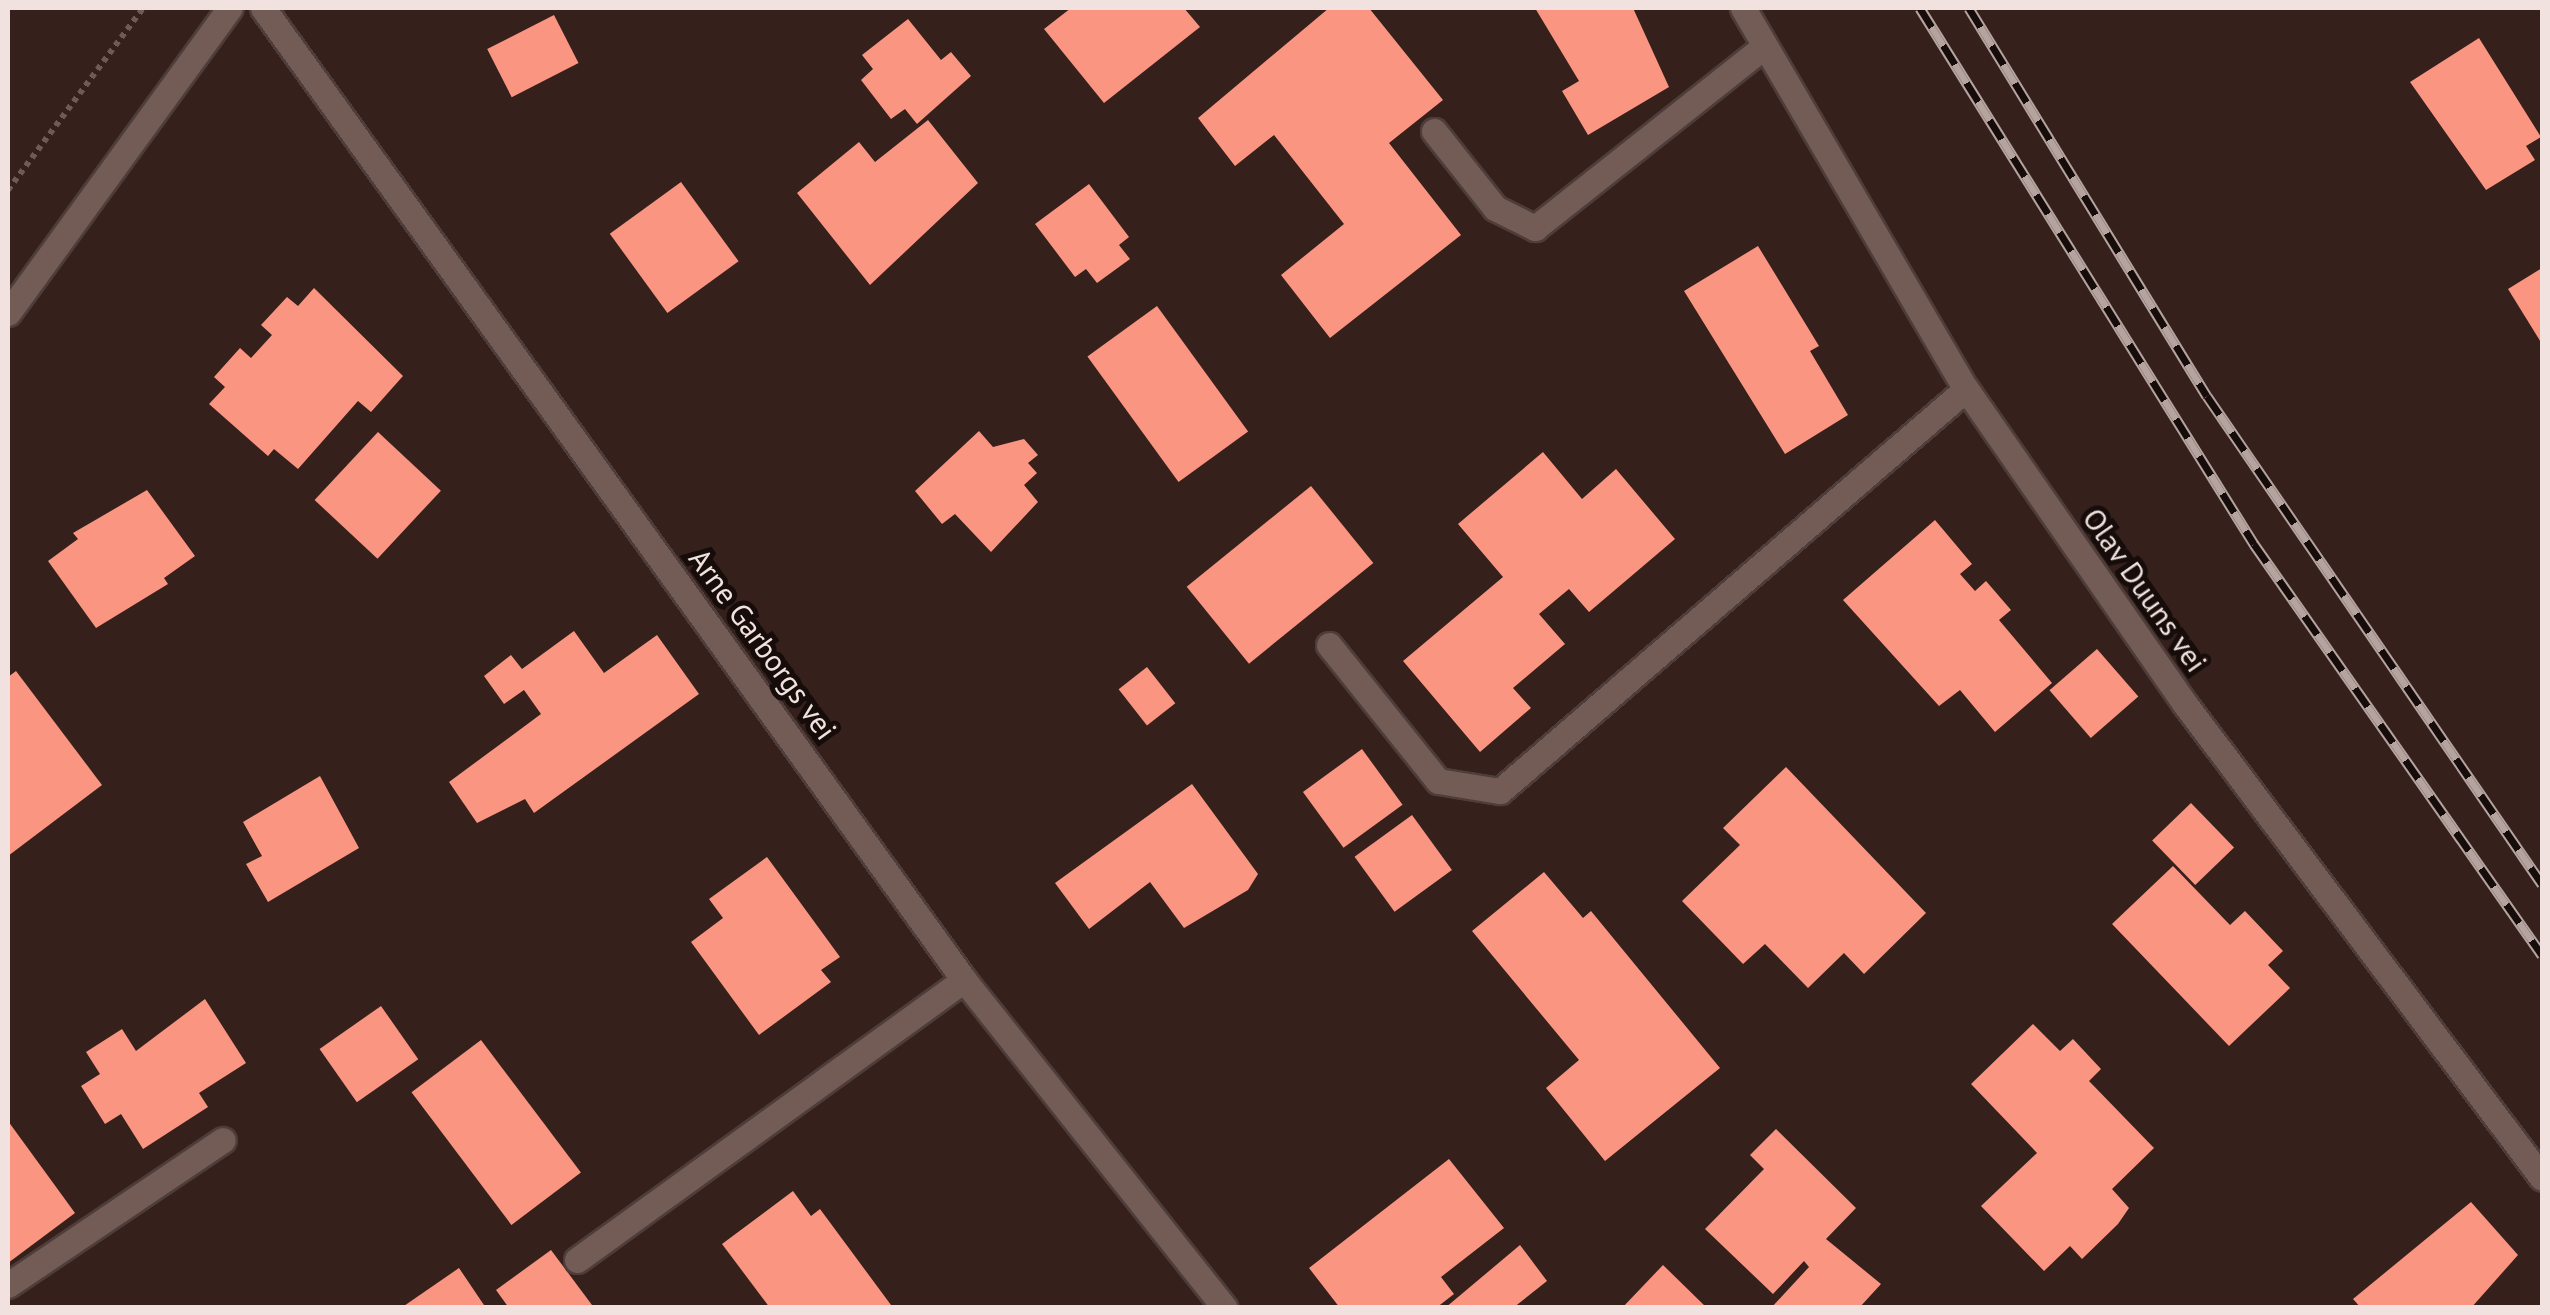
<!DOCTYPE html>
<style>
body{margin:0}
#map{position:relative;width:2550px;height:1315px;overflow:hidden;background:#35201c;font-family:"PT Sans",sans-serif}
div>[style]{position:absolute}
.building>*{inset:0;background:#fa9582;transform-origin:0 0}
.path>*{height:6px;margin-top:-3px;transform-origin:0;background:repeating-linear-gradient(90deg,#6e5a57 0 5px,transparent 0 10px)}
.roads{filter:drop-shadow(2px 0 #4e3d3a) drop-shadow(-2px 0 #4e3d3a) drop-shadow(0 2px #4e3d3a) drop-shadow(0 -2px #4e3d3a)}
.minor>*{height:25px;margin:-12.5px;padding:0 12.5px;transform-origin:12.5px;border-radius:12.5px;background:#745c56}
.rail>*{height:11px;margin-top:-5.5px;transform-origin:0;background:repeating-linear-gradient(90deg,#160c0a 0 22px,#b4a39f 0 44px);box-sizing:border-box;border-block:2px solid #b4a39f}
span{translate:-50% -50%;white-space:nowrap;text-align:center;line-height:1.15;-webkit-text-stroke:10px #160c0a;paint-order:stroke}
.street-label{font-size:30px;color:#f1e2df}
.frame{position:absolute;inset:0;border:10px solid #f1e2df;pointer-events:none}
</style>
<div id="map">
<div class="building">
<div style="clip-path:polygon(1071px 8px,1184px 8px,1200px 27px,1104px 103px,1044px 29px)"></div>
<div style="clip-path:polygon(1329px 8px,1369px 8px,1443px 100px,1389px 143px,1461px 235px,1330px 338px,1281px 275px,1344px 224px,1274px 135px,1235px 166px,1198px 118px)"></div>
<div style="clip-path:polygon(1535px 8px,1633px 8px,1669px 87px,1588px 135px,1562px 91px,1579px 81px)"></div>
<div style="left:554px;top:15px;width:54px;height:75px;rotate:63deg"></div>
<div style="clip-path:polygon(908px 19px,941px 60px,951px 52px,971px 76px,917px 124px,905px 109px,891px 119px,861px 80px,873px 69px,862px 55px)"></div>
<div style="clip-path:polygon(2479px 38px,2541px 137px,2526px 146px,2535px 160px,2486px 190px,2410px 82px)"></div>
<div style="clip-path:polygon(928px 120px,978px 183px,870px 285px,797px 193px,859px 142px,875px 162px)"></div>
<div style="left:681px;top:182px;width:98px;height:88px;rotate:54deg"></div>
<div style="clip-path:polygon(1089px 184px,1129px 237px,1119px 245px,1130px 259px,1097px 283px,1086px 269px,1075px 277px,1035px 224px)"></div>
<div style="clip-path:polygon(1758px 246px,1819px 346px,1810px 351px,1848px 415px,1785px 454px,1684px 291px)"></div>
<div style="clip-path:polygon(2542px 268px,2542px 344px,2508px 289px)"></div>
<div style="clip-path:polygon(314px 288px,403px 376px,371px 412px,358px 401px,298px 469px,274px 449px,268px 456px,209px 404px,225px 387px,214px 377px,240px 348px,251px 358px,272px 335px,261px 325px,287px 297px,298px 306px)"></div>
<div style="left:1157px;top:306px;width:155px;height:86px;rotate:54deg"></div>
<div style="clip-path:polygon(979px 431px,993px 447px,1024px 439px,1038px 455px,1028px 463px,1037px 473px,1024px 485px,1038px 502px,991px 552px,955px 514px,942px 524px,915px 491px)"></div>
<div style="left:378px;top:432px;width:86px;height:93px;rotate:43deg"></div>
<div style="clip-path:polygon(1543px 452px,1582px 499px,1616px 469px,1675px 539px,1589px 612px,1569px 589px,1539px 614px,1565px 644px,1513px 688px,1531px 708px,1480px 752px,1403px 661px,1503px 577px,1458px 524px)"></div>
<div style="left:1311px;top:486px;width:99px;height:160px;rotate:51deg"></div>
<div style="clip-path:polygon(147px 490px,195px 556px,164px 578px,168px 584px,96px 628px,48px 561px,78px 539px,73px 533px)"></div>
<div style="clip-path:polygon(1935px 520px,1972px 564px,1960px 574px,1975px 591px,1986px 581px,2011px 610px,1999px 620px,2052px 683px,1995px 732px,1960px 690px,1939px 706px,1843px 600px)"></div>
<div style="clip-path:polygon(574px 631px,604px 673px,657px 635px,699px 694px,534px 813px,525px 799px,477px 823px,449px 782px,541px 714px,524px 690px,504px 704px,484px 676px,511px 655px,522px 669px)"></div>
<div style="left:2097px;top:649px;width:63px;height:63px;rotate:49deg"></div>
<div style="left:1147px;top:667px;width:46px;height:36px;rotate:52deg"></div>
<div style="clip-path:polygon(16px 671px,102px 785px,8px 856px,8px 677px)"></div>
<div style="left:1362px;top:749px;width:69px;height:73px;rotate:54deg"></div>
<div style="clip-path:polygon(1786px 767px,1926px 913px,1864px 974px,1844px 953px,1808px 988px,1765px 944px,1743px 964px,1682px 901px,1740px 845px,1723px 828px)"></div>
<div style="clip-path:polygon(320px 776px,359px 848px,268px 902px,246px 864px,262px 856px,243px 822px)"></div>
<div style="clip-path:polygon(1192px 784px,1258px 874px,1248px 890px,1184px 928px,1150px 882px,1089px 929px,1055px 883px)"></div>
<div style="left:2191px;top:803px;width:62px;height:54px;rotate:46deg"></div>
<div style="left:1412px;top:815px;width:68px;height:71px;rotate:54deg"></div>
<div style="clip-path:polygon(767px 857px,840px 957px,821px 970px,831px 982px,759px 1035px,691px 942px,723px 918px,709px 899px)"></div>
<div style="clip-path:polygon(2173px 866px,2230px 925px,2245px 911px,2283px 951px,2268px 965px,2290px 988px,2229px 1046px,2112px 924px)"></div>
<div style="clip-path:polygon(1544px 872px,1583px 918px,1591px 911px,1720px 1068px,1605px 1161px,1546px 1088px,1579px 1060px,1472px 931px)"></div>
<div style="clip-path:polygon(205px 999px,246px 1063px,199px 1093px,208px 1107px,143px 1149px,121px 1114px,105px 1124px,81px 1086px,100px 1074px,86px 1052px,122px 1029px,136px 1051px)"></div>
<div style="left:381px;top:1006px;width:65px;height:75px;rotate:55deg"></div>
<div style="clip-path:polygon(2033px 1024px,2060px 1051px,2073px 1039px,2101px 1069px,2089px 1081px,2154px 1148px,2112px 1189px,2129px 1208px,2118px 1224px,2082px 1259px,2070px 1246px,2044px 1271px,1981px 1206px,2037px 1153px,1971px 1084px)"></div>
<div style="left:481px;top:1040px;width:166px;height:87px;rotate:53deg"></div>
<div style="clip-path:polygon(8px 1121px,75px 1213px,8px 1263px)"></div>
<div style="clip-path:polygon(1776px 1129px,1856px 1208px,1826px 1239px,1881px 1284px,1859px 1308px,1771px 1308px,1809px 1267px,1804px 1261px,1773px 1294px,1705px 1229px,1764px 1169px,1750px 1155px)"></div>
<div style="clip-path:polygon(1449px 1159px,1504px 1228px,1441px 1277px,1454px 1294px,1436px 1308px,1340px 1308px,1309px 1268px)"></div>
<div style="clip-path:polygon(793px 1191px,811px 1216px,820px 1209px,891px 1305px,770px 1308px,722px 1244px)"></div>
<div style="clip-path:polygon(2471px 1202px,2518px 1255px,2471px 1308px,2361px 1308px,2353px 1299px)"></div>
<div style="clip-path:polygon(1520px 1245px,1547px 1281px,1513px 1308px,1445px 1308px)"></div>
<div style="clip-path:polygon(551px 1250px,592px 1305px,509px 1308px,496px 1290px)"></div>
<div style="clip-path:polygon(1663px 1265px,1707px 1308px,1622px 1308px)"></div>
<div style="clip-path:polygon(459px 1268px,486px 1308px,401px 1308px)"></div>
</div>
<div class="path">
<div style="left:8px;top:190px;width:227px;rotate:-53.4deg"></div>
</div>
<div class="roads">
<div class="minor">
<div style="left:263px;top:8px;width:1198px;rotate:54.2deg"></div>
<div style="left:964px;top:980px;width:419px;rotate:51.5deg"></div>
<div style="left:1743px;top:8px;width:441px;rotate:59.7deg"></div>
<div style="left:1966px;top:389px;width:384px;rotate:55.2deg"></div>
<div style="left:2185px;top:704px;width:593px;rotate:53.01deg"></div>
<div style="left:1434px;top:131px;width:98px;rotate:51.6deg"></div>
<div style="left:1495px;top:208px;width:45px;rotate:26.6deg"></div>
<div style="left:1535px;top:228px;width:291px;rotate:-38.4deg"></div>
<div style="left:8px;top:313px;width:377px;rotate:-54deg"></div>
<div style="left:1329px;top:645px;width:174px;rotate:51.3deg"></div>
<div style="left:1438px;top:781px;width:63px;rotate:9.2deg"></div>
<div style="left:1500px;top:791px;width:615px;rotate:-40.78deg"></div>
<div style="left:577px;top:1260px;width:478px;rotate:-35.9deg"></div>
<div style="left:8px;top:1285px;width:259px;rotate:-34deg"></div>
</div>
</div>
<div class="rail">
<div style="left:1920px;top:8px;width:632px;rotate:58.07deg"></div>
<div style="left:2254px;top:544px;width:502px;rotate:54.98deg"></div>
<div style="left:1969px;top:8px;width:455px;rotate:58.5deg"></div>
<div style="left:2207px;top:396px;width:592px;rotate:55.53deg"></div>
</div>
<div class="street-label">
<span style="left:2145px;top:590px;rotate:55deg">Olav Duuns vei</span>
<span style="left:763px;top:644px;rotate:54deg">Arne Garborgs vei</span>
</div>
<div class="frame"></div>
</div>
